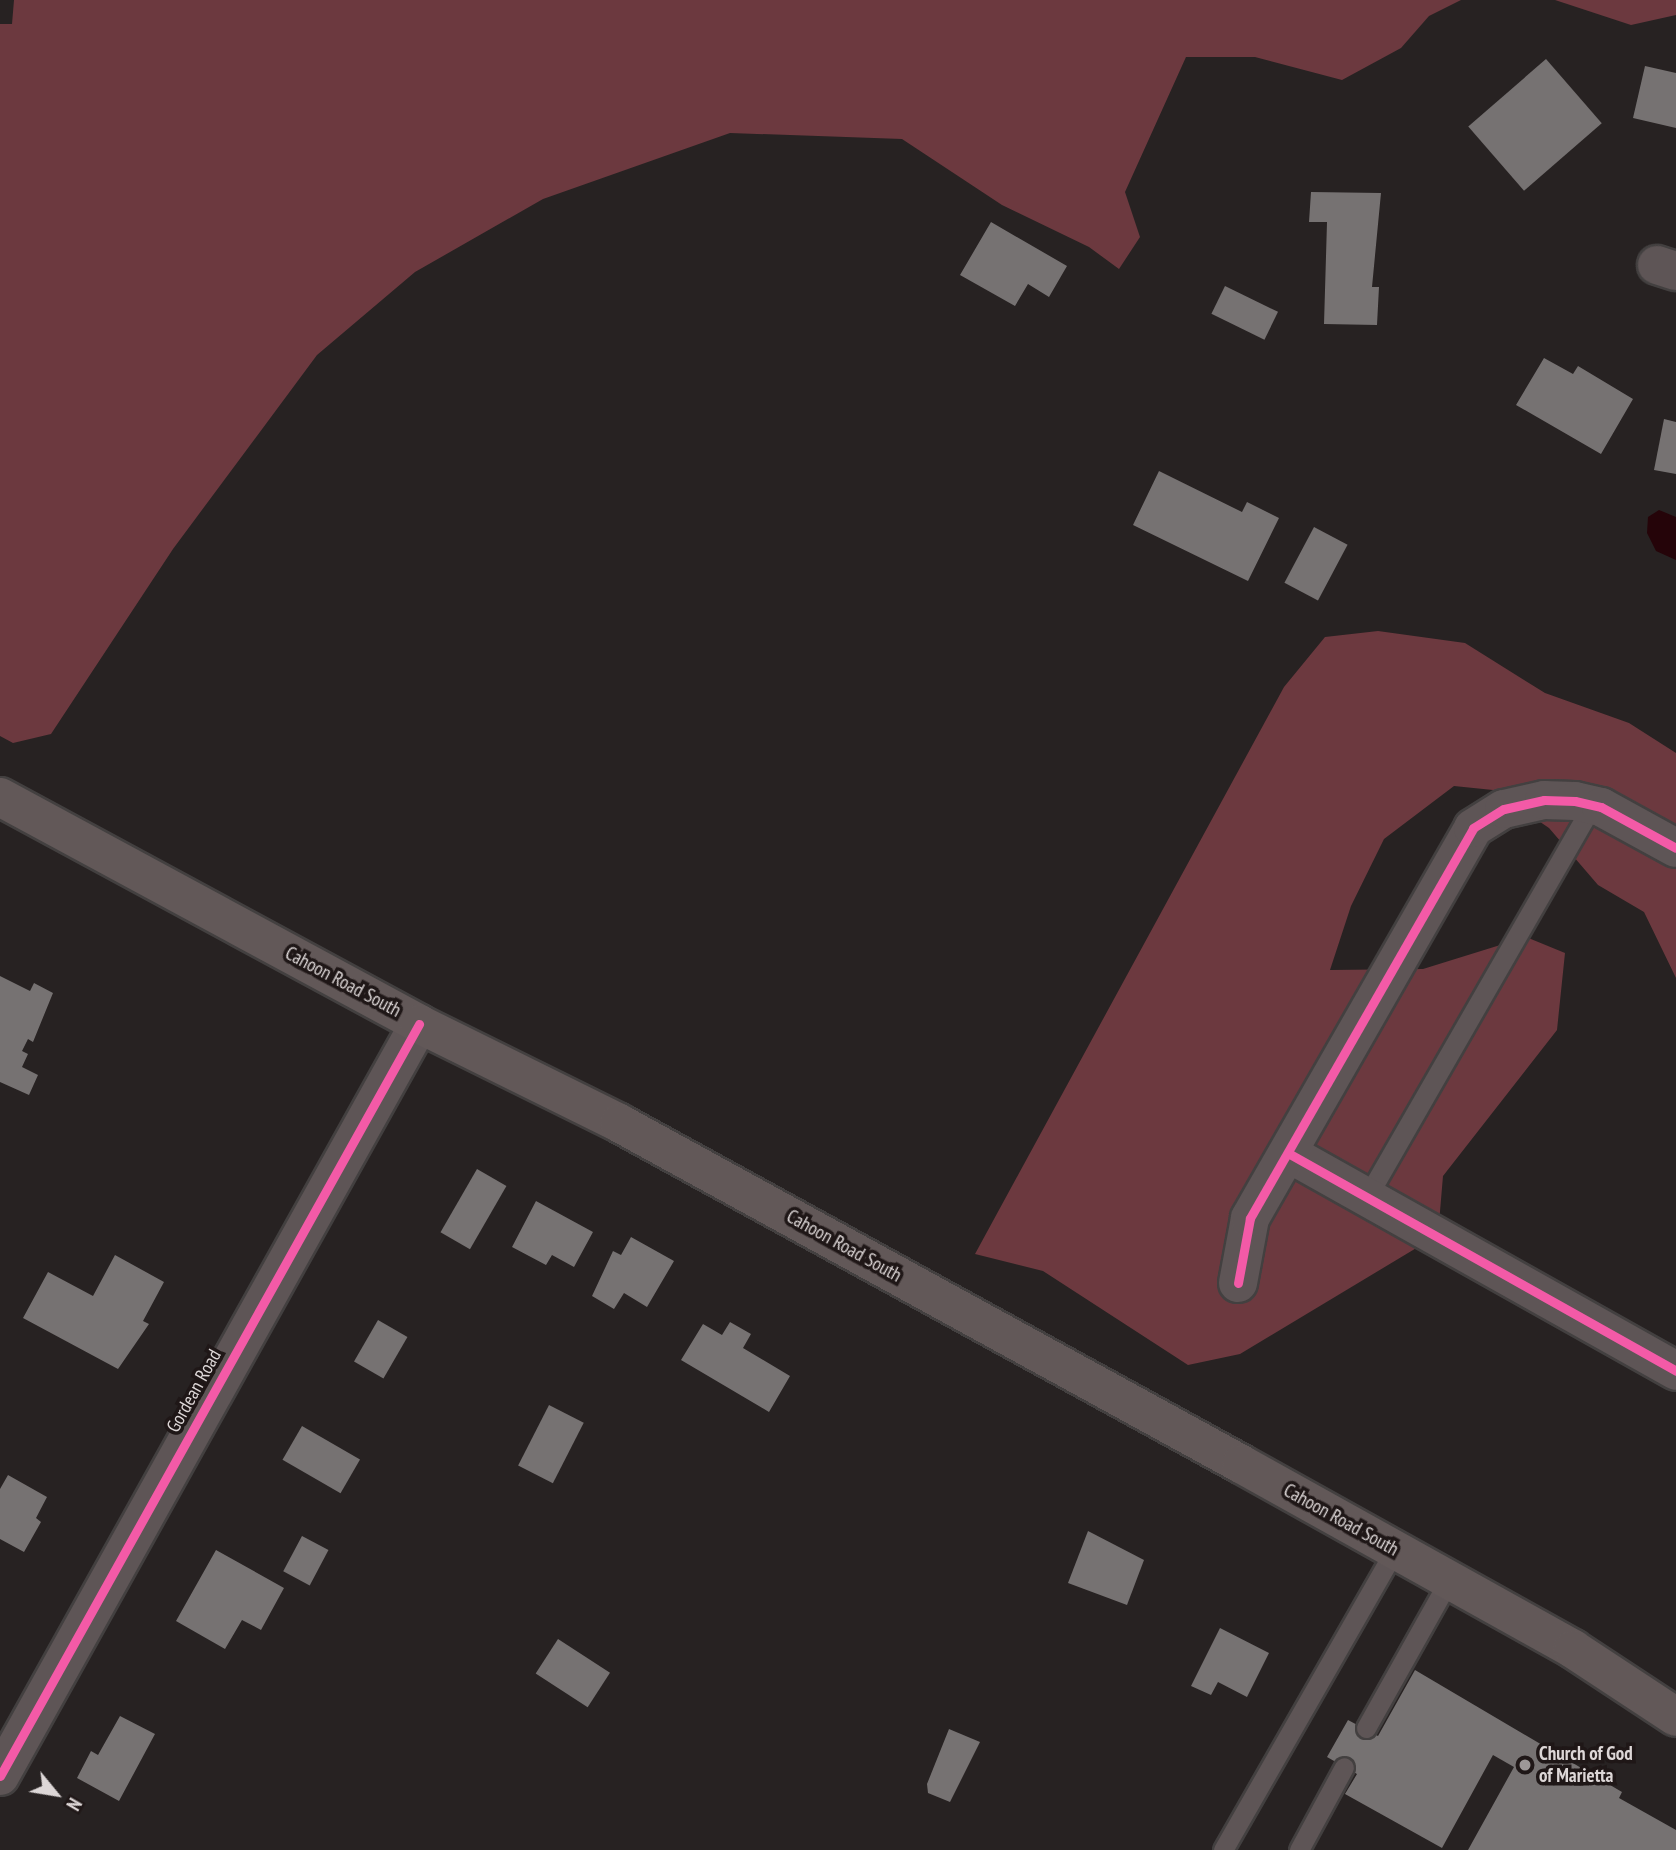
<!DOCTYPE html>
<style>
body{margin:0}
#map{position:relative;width:1676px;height:1850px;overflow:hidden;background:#272222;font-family:"PT Sans Narrow",sans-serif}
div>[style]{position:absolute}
.forest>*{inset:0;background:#6c393f}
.water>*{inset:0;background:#250409}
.building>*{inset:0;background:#767272;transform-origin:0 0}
.roads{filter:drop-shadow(2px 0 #434040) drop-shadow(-2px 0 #434040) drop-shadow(0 2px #434040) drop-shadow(0 -2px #434040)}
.lane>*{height:19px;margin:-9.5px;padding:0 9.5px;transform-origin:9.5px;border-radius:9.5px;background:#5e5556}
.street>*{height:38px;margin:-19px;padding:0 19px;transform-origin:19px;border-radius:19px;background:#5e5556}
.secondary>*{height:38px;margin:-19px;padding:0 19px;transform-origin:19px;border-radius:19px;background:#625858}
.cycleway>*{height:9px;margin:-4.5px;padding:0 4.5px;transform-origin:4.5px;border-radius:4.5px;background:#f35aa7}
.dots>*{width:19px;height:19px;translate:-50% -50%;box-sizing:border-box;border:4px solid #1f1717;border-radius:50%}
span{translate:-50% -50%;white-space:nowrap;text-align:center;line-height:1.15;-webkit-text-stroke:7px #1f1717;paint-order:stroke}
.street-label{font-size:19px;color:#ddd7d7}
.poi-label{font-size:19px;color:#ddd7d7;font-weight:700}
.left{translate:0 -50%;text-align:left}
.north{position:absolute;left:21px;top:1759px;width:70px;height:70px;-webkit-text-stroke:5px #1f1717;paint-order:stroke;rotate:120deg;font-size:19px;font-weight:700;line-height:28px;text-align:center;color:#ddd7d7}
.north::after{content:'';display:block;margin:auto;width:24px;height:32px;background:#ddd7d7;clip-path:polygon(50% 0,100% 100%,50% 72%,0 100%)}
</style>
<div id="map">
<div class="forest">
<div style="clip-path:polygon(14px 0,1461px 0,1429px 16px,1401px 48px,1342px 80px,1255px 57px,1186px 57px,1125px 192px,1140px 237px,1119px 269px,1089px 247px,1002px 205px,902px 139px,730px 133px,543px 199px,415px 272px,317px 355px,173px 549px,51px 734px,13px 743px,0 736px,0 24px,12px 24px)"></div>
<div style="clip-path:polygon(1555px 0,1676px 0,1676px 15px,1631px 25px)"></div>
<div style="clip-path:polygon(1378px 631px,1465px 643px,1545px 693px,1629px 723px,1676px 753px,1676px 978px,1644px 912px,1598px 885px,1549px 828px,1493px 790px,1454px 786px,1384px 839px,1351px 906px,1330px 970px,1423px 969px,1526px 937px,1565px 953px,1557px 1030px,1443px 1176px,1438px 1235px,1240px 1354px,1188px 1365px,1043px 1271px,975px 1254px,1284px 687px,1325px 637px)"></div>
</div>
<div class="water">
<div style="clip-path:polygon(1659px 510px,1676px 517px,1676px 560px,1656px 551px,1647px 533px,1648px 517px)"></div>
</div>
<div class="building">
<div style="left:1546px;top:59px;width:85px;height:103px;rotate:49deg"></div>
<div style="clip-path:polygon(1645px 66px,1676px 73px,1676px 128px,1633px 118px)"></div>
<div style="clip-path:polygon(1311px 192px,1381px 193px,1372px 287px,1379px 287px,1377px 325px,1324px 324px,1327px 222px,1309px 222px)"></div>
<div style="clip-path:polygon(991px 222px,1067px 266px,1049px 297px,1028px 284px,1015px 306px,960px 275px)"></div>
<div style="left:1225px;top:286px;width:59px;height:31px;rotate:26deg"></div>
<div style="clip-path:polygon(1544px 358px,1573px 374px,1578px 366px,1633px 399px,1601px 454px,1516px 405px)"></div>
<div style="clip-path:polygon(1664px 419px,1676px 422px,1676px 474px,1654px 470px)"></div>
<div style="clip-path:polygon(1159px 471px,1242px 512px,1247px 502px,1279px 518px,1248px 581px,1133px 525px)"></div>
<div style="left:1314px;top:527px;width:38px;height:63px;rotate:28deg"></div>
<div style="clip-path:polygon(0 976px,30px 991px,34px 983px,53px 993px,33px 1042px,28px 1039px,22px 1051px,28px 1054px,22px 1067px,38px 1075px,29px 1095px,0 1082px)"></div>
<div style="left:477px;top:1169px;width:34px;height:73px;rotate:30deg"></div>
<div style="clip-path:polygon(536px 1201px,593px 1232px,574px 1267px,552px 1255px,546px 1265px,512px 1247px)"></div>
<div style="clip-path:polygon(631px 1237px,674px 1261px,647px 1307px,624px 1293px,614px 1309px,592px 1296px,613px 1251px,621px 1255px)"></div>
<div style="clip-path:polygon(115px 1255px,164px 1282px,143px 1321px,149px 1324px,118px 1369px,23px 1318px,48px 1272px,93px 1296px)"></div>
<div style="left:378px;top:1320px;width:34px;height:48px;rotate:30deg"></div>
<div style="clip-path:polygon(730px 1322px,751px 1334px,743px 1348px,790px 1376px,769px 1412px,681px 1360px,703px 1324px,722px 1335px)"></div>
<div style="left:549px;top:1405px;width:39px;height:68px;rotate:27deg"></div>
<div style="left:302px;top:1426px;width:67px;height:39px;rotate:30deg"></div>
<div style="clip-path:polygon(8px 1475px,47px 1497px,36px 1518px,41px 1522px,24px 1552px,0 1539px,0 1489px)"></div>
<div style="clip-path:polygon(1088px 1531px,1144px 1560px,1127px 1605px,1068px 1583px)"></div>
<div style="left:302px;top:1536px;width:30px;height:40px;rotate:28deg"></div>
<div style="clip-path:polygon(216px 1550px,284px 1588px,261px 1630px,242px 1620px,225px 1649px,176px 1621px)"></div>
<div style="clip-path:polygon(1220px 1628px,1269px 1653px,1247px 1697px,1218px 1682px,1211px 1695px,1191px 1686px)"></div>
<div style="left:558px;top:1639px;width:62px;height:41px;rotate:33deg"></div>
<div style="clip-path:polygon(1415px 1670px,1622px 1792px,1619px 1798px,1676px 1830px,1676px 1850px,1468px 1850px,1514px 1767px,1493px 1755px,1442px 1848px,1345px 1794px,1357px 1774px,1327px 1757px,1348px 1720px,1378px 1736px)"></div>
<div style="clip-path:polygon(120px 1716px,155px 1734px,119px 1801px,77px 1778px,91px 1751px,98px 1755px)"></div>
<div style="clip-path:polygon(949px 1729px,980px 1742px,950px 1802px,928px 1793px,927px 1784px)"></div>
</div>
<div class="roads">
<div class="lane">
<div style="left:1367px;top:1197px;width:453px;rotate:-60.1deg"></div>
<div style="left:1366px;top:1728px;width:170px;rotate:-60.7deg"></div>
<div style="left:1223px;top:1850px;width:346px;rotate:-60.2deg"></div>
<div style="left:1299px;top:1850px;width:94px;rotate:-61.5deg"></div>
</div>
<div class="street">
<div style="left:1657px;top:265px;width:20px;rotate:18deg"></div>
<div style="left:1288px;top:1153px;width:445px;rotate:29.3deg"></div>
<div style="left:1238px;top:1283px;width:66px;rotate:-79.5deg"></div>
<div style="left:1250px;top:1218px;width:449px;rotate:-60.2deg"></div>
<div style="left:1473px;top:828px;width:36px;rotate:-32deg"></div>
<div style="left:1504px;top:809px;width:41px;rotate:-12.7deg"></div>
<div style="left:1544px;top:800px;width:31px;rotate:2deg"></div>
<div style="left:1575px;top:801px;width:27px;rotate:13deg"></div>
<div style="left:1601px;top:807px;width:85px;rotate:28.7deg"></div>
<div style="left:0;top:1776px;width:861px;rotate:-60.87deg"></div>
</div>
<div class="secondary">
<div style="left:0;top:797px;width:477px;rotate:28.4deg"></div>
<div style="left:419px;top:1024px;width:223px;rotate:26.3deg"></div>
<div style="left:619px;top:1123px;width:709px;rotate:28.73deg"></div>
<div style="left:1241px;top:1464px;width:380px;rotate:29.1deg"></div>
<div style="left:1573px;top:1649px;width:123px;rotate:33.4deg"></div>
</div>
</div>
<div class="cycleway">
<div style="left:1288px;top:1153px;width:445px;rotate:29.3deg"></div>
<div style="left:1238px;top:1283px;width:66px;rotate:-79.5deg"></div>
<div style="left:1250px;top:1218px;width:449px;rotate:-60.2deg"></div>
<div style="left:1473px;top:828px;width:36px;rotate:-32deg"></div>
<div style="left:1504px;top:809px;width:41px;rotate:-12.7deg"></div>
<div style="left:1544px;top:800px;width:31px;rotate:2deg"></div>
<div style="left:1575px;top:801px;width:27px;rotate:13deg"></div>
<div style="left:1601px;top:807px;width:85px;rotate:28.7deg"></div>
<div style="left:0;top:1776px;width:861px;rotate:-60.87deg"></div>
</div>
<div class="dots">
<div style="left:1525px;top:1765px;background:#9d9898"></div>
</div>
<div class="street-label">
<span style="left:343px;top:982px;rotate:28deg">Cahoon Road South</span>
<span style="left:844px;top:1246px;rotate:29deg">Cahoon Road South</span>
<span style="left:194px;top:1391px;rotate:-61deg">Gordean Road</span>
<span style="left:1341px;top:1520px;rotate:29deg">Cahoon Road South</span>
</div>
<div class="poi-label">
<span class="left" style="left:1539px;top:1765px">Church of God<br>of Marietta</span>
</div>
<div class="north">N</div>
</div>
